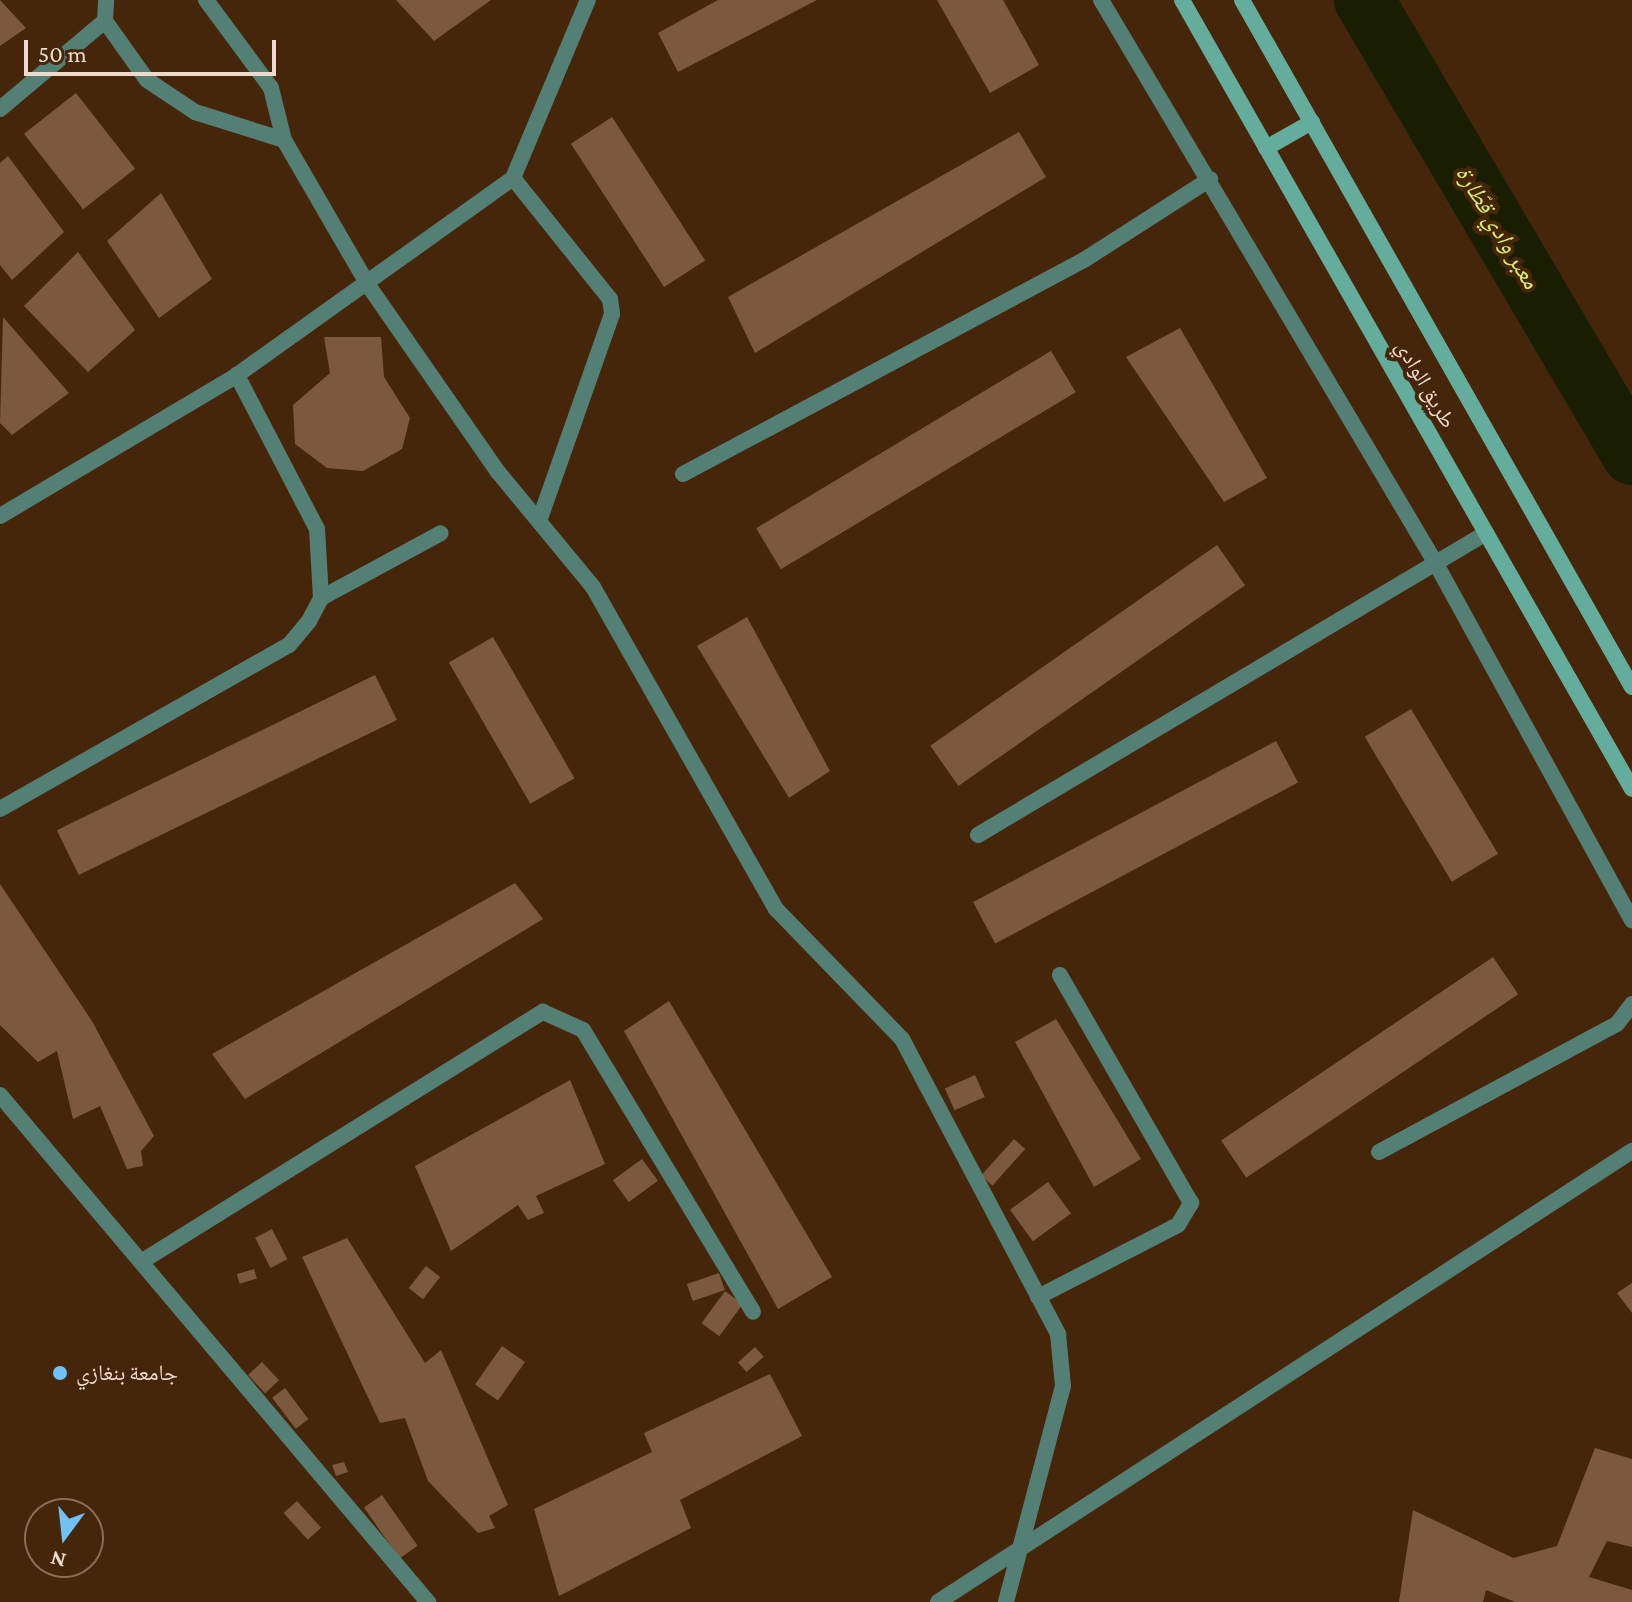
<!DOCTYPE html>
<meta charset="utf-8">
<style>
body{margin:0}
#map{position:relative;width:1632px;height:1602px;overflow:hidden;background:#45260b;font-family:"Crimson Pro","Noto Naskh Arabic",serif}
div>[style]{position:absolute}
.river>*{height:60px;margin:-30px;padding:0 30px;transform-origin:30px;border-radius:30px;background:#191e03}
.building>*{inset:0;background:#7c593e;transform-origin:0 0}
.minor>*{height:16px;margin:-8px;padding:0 8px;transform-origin:8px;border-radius:8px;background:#537f75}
.tertiary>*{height:16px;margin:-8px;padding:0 8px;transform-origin:8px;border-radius:8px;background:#537f75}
.secondary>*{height:16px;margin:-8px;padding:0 8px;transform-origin:8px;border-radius:8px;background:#64ad9c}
.dots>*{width:22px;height:22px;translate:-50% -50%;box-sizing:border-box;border:4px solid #45260b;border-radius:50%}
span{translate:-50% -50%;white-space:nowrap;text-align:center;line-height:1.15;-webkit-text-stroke:8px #45260b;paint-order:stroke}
.street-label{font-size:22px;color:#eedacb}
.poi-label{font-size:22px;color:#eedacb}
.left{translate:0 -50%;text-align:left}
.water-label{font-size:24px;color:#d8ed79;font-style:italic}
.north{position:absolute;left:24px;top:1498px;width:80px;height:80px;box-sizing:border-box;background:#45260b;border:2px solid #896e58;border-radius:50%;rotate:195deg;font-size:22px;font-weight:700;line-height:32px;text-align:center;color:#eedacb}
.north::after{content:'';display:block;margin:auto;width:28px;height:36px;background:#70c1f4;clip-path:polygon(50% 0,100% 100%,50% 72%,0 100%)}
.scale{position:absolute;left:24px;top:40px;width:252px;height:36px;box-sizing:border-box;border:4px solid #eedacb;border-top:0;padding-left:10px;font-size:24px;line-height:28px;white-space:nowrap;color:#eedacb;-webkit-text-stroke:6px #45260b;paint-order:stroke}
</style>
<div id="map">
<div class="river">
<div style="left:1364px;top:0;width:528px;rotate:59.5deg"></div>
</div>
<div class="building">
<div style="clip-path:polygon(0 0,26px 28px,0 46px)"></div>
<div style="clip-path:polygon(396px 0,491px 0,434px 41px)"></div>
<div style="clip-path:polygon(718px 0,817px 0,678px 72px,658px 33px)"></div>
<div style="clip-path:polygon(937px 0,1003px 0,1039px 65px,990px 93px)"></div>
<div style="left:76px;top:93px;width:96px;height:66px;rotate:52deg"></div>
<div style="left:612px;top:117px;width:171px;height:49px;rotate:57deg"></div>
<div style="clip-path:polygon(1019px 132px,1046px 177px,755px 353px,728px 297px)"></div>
<div style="clip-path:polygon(8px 156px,64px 232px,12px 280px,0 265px,0 163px)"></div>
<div style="clip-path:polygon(161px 193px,212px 279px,159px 318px,107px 241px)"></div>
<div style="clip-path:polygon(78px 252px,135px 330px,88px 372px,24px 306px)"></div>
<div style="clip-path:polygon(3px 317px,69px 393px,12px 435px,0 423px)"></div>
<div style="clip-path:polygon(1180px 328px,1267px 478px,1224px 502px,1126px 357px)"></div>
<div style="clip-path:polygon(324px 337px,381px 337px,384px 377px,410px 418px,402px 449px,363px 471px,327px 468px,295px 444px,293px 405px,330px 373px)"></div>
<div style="left:1051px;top:351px;width:48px;height:344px;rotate:59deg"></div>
<div style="left:1217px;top:545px;width:49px;height:350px;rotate:55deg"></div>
<div style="clip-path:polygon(747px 617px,830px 771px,789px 798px,697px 646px)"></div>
<div style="left:493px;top:637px;width:163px;height:51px;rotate:60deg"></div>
<div style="left:375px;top:675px;width:50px;height:354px;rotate:64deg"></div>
<div style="left:1411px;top:709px;width:169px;height:54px;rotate:59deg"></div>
<div style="left:1276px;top:741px;width:47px;height:343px;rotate:62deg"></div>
<div style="clip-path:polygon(515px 883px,543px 919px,245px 1099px,212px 1054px)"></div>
<div style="clip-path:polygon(0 884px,92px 1021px,154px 1136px,141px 1151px,143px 1166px,127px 1169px,100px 1106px,73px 1119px,57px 1051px,38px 1062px,0 1025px)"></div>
<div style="left:1493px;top:957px;width:45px;height:328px;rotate:56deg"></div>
<div style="clip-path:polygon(669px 1001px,832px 1277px,778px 1309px,624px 1031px)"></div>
<div style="clip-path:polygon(1056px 1019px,1141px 1159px,1094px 1187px,1015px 1042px)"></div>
<div style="left:975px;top:1075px;width:24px;height:33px;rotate:66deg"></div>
<div style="clip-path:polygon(570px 1080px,605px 1164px,536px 1196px,544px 1213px,528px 1220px,518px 1205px,451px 1251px,415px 1166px)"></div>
<div style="left:1014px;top:1139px;width:15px;height:49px;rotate:42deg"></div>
<div style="left:642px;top:1159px;width:27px;height:36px;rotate:54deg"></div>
<div style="left:1048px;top:1182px;width:39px;height:47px;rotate:54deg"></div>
<div style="left:272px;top:1229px;width:34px;height:19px;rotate:63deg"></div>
<div style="clip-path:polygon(347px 1238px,425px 1363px,441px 1350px,508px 1505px,489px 1516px,495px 1528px,478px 1533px,428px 1481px,405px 1418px,380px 1423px,302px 1257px)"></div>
<div style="left:426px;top:1266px;width:18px;height:28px;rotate:38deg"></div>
<div style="left:254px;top:1269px;width:10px;height:18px;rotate:73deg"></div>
<div style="left:719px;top:1273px;width:18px;height:34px;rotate:71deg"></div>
<div style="clip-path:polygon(1632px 1283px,1632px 1313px,1617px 1293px)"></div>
<div style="left:725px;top:1291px;width:22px;height:40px;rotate:36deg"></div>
<div style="left:502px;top:1346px;width:28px;height:47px;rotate:35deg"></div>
<div style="left:755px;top:1347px;width:13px;height:23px;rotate:48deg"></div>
<div style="left:262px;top:1362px;width:25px;height:19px;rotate:47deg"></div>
<div style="clip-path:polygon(770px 1374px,802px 1436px,680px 1500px,691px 1528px,559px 1596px,534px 1509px,652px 1452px,644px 1433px)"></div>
<div style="left:285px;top:1388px;width:39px;height:16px;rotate:53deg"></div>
<div style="clip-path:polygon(1595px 1448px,1632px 1459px,1632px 1547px,1607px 1541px,1589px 1577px,1632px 1590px,1632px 1602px,1515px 1602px,1486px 1590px,1483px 1602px,1399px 1602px,1413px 1510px,1513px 1558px,1557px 1546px)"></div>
<div style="clip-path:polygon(344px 1462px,348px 1472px,336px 1476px,332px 1465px)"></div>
<div style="left:382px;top:1495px;width:62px;height:22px;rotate:55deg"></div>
<div style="left:297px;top:1501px;width:36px;height:18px;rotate:48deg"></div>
</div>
<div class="minor">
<div style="left:206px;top:0;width:109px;rotate:53.5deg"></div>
<div style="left:271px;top:88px;width:54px;rotate:76deg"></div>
<div style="left:284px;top:140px;width:168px;rotate:59.9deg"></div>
<div style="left:368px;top:285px;width:228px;rotate:55.2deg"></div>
<div style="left:498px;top:472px;width:149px;rotate:50.4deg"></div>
<div style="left:593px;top:587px;width:370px;rotate:60.4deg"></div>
<div style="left:776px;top:909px;width:181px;rotate:45.9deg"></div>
<div style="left:902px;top:1039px;width:334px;rotate:62.1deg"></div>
<div style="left:1058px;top:1334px;width:52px;rotate:84.5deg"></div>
<div style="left:1063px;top:1386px;width:223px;rotate:104.8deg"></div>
<div style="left:1101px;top:0;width:654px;rotate:59.28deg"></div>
<div style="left:1435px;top:562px;width:409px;rotate:61.2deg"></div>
<div style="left:105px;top:21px;width:72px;rotate:54.6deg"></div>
<div style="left:147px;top:80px;width:58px;rotate:33.7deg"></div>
<div style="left:195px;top:112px;width:93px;rotate:17.5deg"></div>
<div style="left:0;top:109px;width:137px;rotate:-40deg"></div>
<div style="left:105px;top:21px;width:21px;rotate:-87deg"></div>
<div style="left:513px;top:178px;width:155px;rotate:51.3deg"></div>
<div style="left:610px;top:299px;width:15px;rotate:82deg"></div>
<div style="left:612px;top:314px;width:219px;rotate:109.4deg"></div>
<div style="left:683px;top:474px;width:455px;rotate:-28.1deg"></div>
<div style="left:1084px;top:260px;width:150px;rotate:-32.7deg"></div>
<div style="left:0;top:516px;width:276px;rotate:-30.7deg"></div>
<div style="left:237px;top:375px;width:339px;rotate:-35.5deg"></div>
<div style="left:513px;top:178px;width:193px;rotate:-67.2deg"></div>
<div style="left:321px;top:598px;width:136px;rotate:-28.4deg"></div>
<div style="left:0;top:809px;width:332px;rotate:-29.6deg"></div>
<div style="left:289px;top:645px;width:31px;rotate:-50deg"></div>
<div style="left:309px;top:621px;width:26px;rotate:-62deg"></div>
<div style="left:321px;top:598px;width:69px;rotate:-93.3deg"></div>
<div style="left:317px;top:529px;width:174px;rotate:-117.5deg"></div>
<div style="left:978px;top:835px;width:591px;rotate:-30.73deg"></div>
<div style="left:0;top:1095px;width:664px;rotate:49.83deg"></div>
<div style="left:1379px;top:1152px;width:270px;rotate:-28.3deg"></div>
<div style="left:1617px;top:1024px;width:25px;rotate:-53deg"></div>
<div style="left:144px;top:1260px;width:470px;rotate:-31.9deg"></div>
<div style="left:543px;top:1012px;width:44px;rotate:24.2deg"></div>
<div style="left:583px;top:1030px;width:329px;rotate:58.9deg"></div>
<div style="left:1038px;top:1297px;width:157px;rotate:-27.2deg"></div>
<div style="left:1178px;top:1225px;width:26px;rotate:-59deg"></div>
<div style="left:1191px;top:1203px;width:263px;rotate:-119.9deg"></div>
</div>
<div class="tertiary">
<div style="left:938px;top:1602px;width:828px;rotate:-33.02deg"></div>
</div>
<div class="secondary">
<div style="left:1182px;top:0;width:908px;rotate:60.3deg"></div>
<div style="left:1242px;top:0;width:790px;rotate:60.42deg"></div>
<div style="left:1266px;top:148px;width:53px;rotate:-29.5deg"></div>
</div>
<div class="dots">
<div style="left:60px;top:1373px;background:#70c1f4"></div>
</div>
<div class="street-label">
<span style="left:1426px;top:384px;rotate:60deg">طريق الوادي</span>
</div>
<div class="poi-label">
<span class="left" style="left:76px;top:1373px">جامعة بنغازي</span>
</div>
<div class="water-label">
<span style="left:1498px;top:227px;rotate:59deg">معبر وادي قطّارة</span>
</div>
<div class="north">N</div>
<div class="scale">50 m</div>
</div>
